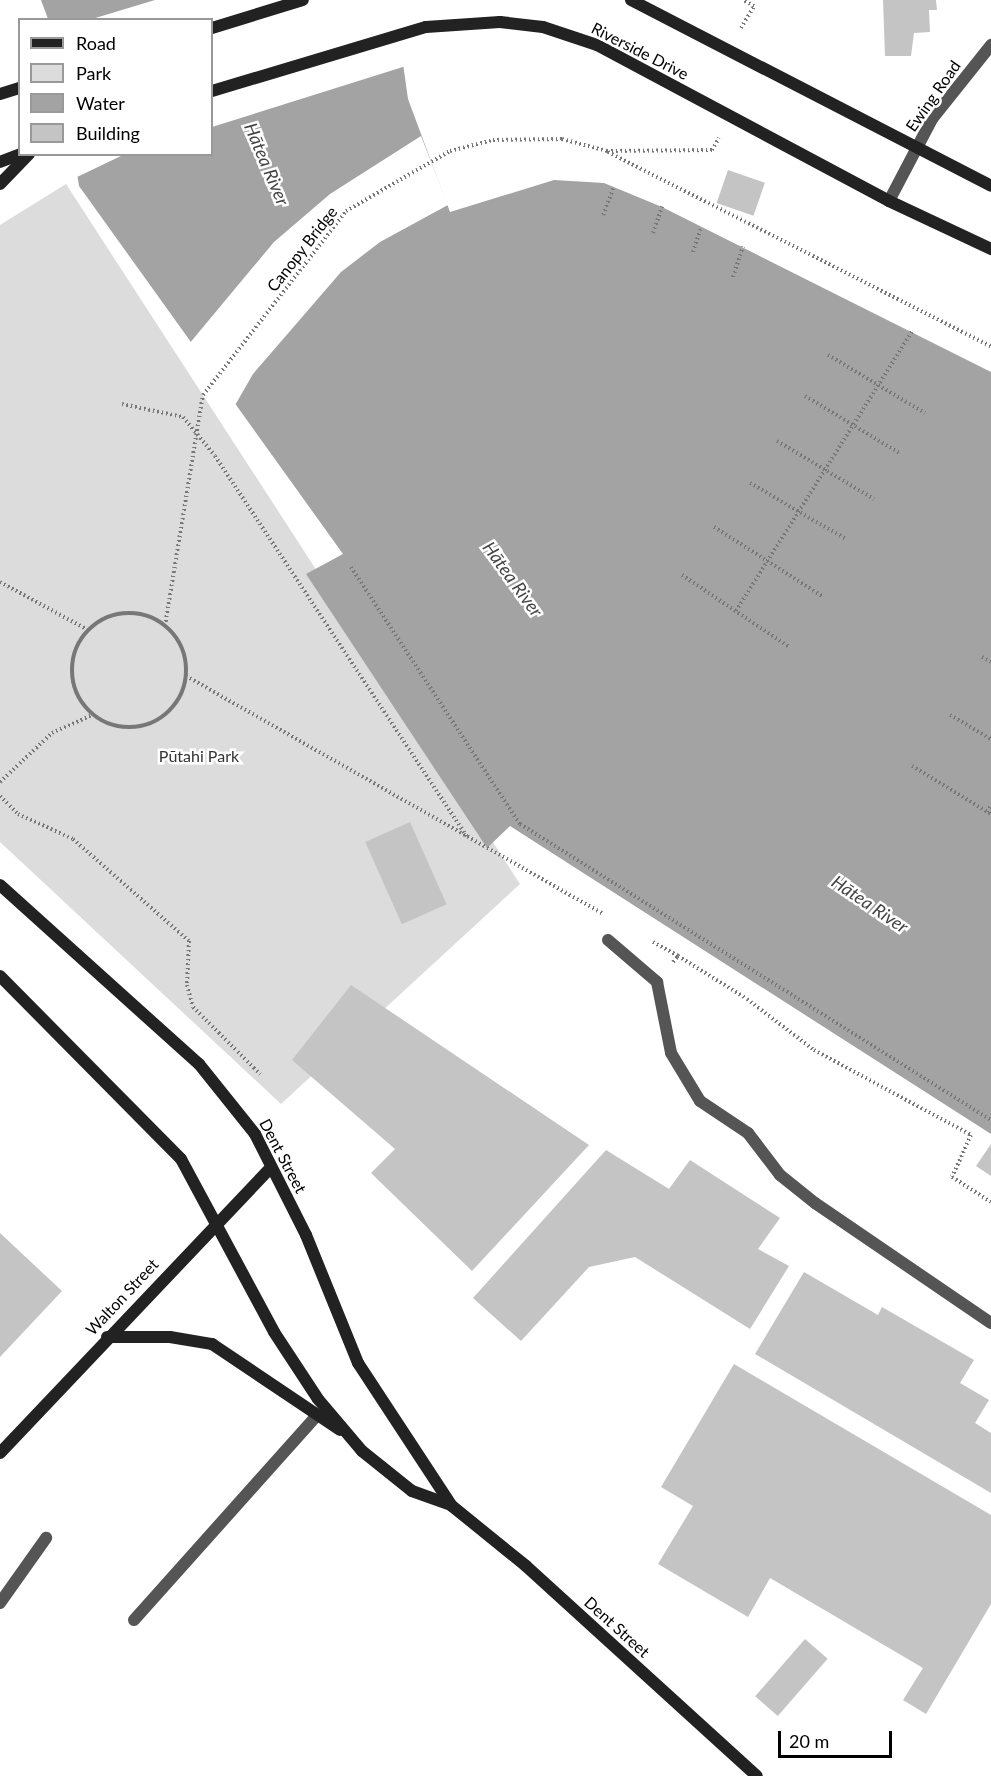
<!DOCTYPE html>
<meta charset="utf-8">
<style>
body{margin:0}
#map{position:relative;width:991px;height:1776px;overflow:hidden;background:#fff;font-family:Lato,sans-serif}
div>[style]{position:absolute}
.green>*{inset:0;background:#dcdcdc}
.water>*{inset:0;background:#a3a3a3}
.pier>*{inset:0;background:#fff}
.building>*{inset:0;background:#c4c4c4;transform-origin:0 0}
.path>*{height:4px;margin-top:-2px;transform-origin:0;background:repeating-linear-gradient(90deg,#777 0 1.5px,transparent 0 4.5px)}
.path>.ring{margin:-2px;padding:0;box-sizing:content-box;background:none;border:4px solid #777;border-radius:50%}
.service>*{height:12px;margin:-6px;padding:0 6px;transform-origin:6px;border-radius:6px;background:#555}
.minor>*{height:12px;margin:-6px;padding:0 6px;transform-origin:6px;border-radius:6px;background:#555}
.secondary>*{height:12px;margin:-6px;padding:0 6px;transform-origin:6px;border-radius:6px;background:#222}
span{translate:-50% -50%;white-space:nowrap;text-align:center;line-height:1.15;-webkit-text-stroke:5px #fff;paint-order:stroke}
.street-label{font-size:16px;color:#000}
.park-label{font-size:16px;color:#333}
.water-label{font-size:18px;color:#444;font-style:italic}
.legend{position:absolute;left:18px;top:18px;width:195px;height:138px;box-sizing:border-box;background:#fff;border:2px solid #999;margin:0;padding:8px 10px;list-style:none;font-size:18px;color:#000}
.legend li{display:flex;align-items:center;gap:12px;height:30px}
.legend b{width:30px;border:2px solid #999}
.scale{position:absolute;left:778px;top:1731px;width:114px;height:27px;box-sizing:border-box;border:3px solid #000;border-top:0;padding-left:8px;font-size:18px;line-height:21px;white-space:nowrap;color:#000;-webkit-text-stroke:4px #fff;paint-order:stroke}
</style>
<div id="map">
<div class="green">
<div style="clip-path:polygon(66px 184px,520px 884px,281px 1104px,0 842px,0 225px)"></div>
</div>
<div class="water">
<div style="clip-path:polygon(41px 0,394px 0,408px 99px,450px 212px,554px 180px,604px 183px,662px 207px,991px 372px,991px 1134px,510px 826px,487px 848px,306px 574px,343px 554px,79px 186px,74px 155px,212px 154px,212px 20px,48px 19px)"></div>
</div>
<div class="pier">
<div style="clip-path:polygon(155px 0,397px 0,406px 66px,212px 127px,212px 20px,92px 19px)"></div>
<div style="clip-path:polygon(421px 136px,448px 205px,380px 242px,341px 272px,253px 374px,234px 407px,189px 344px,274px 242px,330px 194px)"></div>
<div style="clip-path:polygon(71px 154px,123px 154px,123px 155px,75px 178px)"></div>
</div>
<div class="building">
<div style="clip-path:polygon(883px 0,936px 0,937px 10px,929px 10px,930px 32px,914px 33px,911px 56px,885px 56px)"></div>
<div style="left:728px;top:170px;width:39px;height:35px;rotate:19deg"></div>
<div style="left:410px;top:822px;width:90px;height:49px;rotate:66deg"></div>
<div style="clip-path:polygon(351px 985px,589px 1145px,472px 1271px,371px 1173px,395px 1149px,292px 1060px)"></div>
<div style="clip-path:polygon(991px 1144px,991px 1176px,976px 1166px)"></div>
<div style="clip-path:polygon(606px 1150px,669px 1189px,690px 1160px,780px 1218px,758px 1249px,789px 1266px,750px 1329px,635px 1257px,589px 1267px,521px 1341px,473px 1298px)"></div>
<div style="clip-path:polygon(0 1233px,62px 1291px,0 1357px)"></div>
<div style="clip-path:polygon(804px 1272px,878px 1315px,882px 1307px,974px 1360px,960px 1383px,989px 1400px,975px 1423px,991px 1433px,991px 1493px,755px 1354px)"></div>
<div style="clip-path:polygon(734px 1364px,991px 1515px,991px 1604px,926px 1714px,903px 1700px,923px 1668px,770px 1578px,748px 1617px,658px 1564px,693px 1506px,661px 1487px)"></div>
<div style="left:805px;top:1639px;width:30px;height:76px;rotate:41deg"></div>
</div>
<div class="path">
<div style="left:741px;top:28px;width:26px;rotate:-59deg"></div>
<div style="left:754px;top:6px;width:13px;rotate:-151deg"></div>
<div style="left:608px;top:152px;width:429px;rotate:26.9deg"></div>
<div style="left:603px;top:215px;width:30px;rotate:-69deg"></div>
<div style="left:653px;top:233px;width:28px;rotate:-71deg"></div>
<div style="left:693px;top:252px;width:26px;rotate:-72deg"></div>
<div style="left:733px;top:277px;width:32px;rotate:-72deg"></div>
<div style="left:828px;top:355px;width:113px;rotate:30.9deg"></div>
<div style="left:805px;top:396px;width:112px;rotate:31.1deg"></div>
<div style="left:122px;top:404px;width:62px;rotate:12deg"></div>
<div style="left:183px;top:417px;width:50px;rotate:50.6deg"></div>
<div style="left:215px;top:456px;width:457px;rotate:56.5deg"></div>
<div style="left:777px;top:441px;width:113px;rotate:30.9deg"></div>
<div style="left:750px;top:483px;width:111px;rotate:30.3deg"></div>
<div style="left:714px;top:527px;width:128px;rotate:32.6deg"></div>
<div style="left:351px;top:567px;width:308px;rotate:56.7deg"></div>
<div style="left:520px;top:824px;width:556px;rotate:32.15deg"></div>
<div style="left:682px;top:575px;width:129px;rotate:33.9deg"></div>
<div style="left:0;top:582px;width:100px;rotate:28.6deg"></div>
<div style="left:736px;top:611px;width:330px;rotate:-57.8deg"></div>
<div class="ring" style="left:72px;top:613px;width:110px;height:110px"></div>
<div style="left:165px;top:626px;width:234px;rotate:-80.7deg"></div>
<div style="left:203px;top:395px;width:233px;rotate:-52.1deg"></div>
<div style="left:346px;top:211px;width:120px;rotate:-30deg"></div>
<div style="left:450px;top:151px;width:44px;rotate:-14.3deg"></div>
<div style="left:493px;top:140px;width:69px;rotate:-0.8deg"></div>
<div style="left:562px;top:139px;width:47px;rotate:14.9deg"></div>
<div style="left:607px;top:151px;width:105px;rotate:-0.5deg"></div>
<div style="left:712px;top:150px;width:14px;rotate:-60deg"></div>
<div style="left:982px;top:657px;width:10px;rotate:29deg"></div>
<div style="left:186px;top:676px;width:481px;rotate:29.7deg"></div>
<div style="left:950px;top:715px;width:48px;rotate:30.3deg"></div>
<div style="left:912px;top:766px;width:92px;rotate:31.3deg"></div>
<div style="left:0;top:782px;width:71px;rotate:-43.3deg"></div>
<div style="left:52px;top:733px;width:44px;rotate:-24.2deg"></div>
<div style="left:0;top:796px;width:25px;rotate:45deg"></div>
<div style="left:18px;top:814px;width:60px;rotate:24.4deg"></div>
<div style="left:73px;top:839px;width:154px;rotate:41.3deg"></div>
<div style="left:189px;top:941px;width:44px;rotate:92.6deg"></div>
<div style="left:187px;top:985px;width:23px;rotate:75deg"></div>
<div style="left:193px;top:1007px;width:95px;rotate:45deg"></div>
<div style="left:987px;top:812px;width:8px;rotate:-60deg"></div>
<div style="left:653px;top:942px;width:29px;rotate:29deg"></div>
<div style="left:673px;top:962px;width:8px;rotate:-50deg"></div>
<div style="left:678px;top:956px;width:81px;rotate:31.9deg"></div>
<div style="left:747px;top:999px;width:84px;rotate:37.3deg"></div>
<div style="left:814px;top:1050px;width:179px;rotate:28.4deg"></div>
<div style="left:971px;top:1135px;width:46px;rotate:114.3deg"></div>
<div style="left:952px;top:1177px;width:46px;rotate:32.7deg"></div>
</div>
<div class="service">
<div style="left:608px;top:940px;width:65px;rotate:40.6deg"></div>
<div style="left:657px;top:982px;width:72px;rotate:78.8deg"></div>
<div style="left:671px;top:1053px;width:56px;rotate:58.9deg"></div>
<div style="left:700px;top:1101px;width:58px;rotate:33.7deg"></div>
<div style="left:748px;top:1133px;width:53px;rotate:52.7deg"></div>
<div style="left:780px;top:1175px;width:45px;rotate:38.7deg"></div>
<div style="left:815px;top:1203px;width:213px;rotate:34.3deg"></div>
<div style="left:0;top:1603px;width:80px;rotate:-54.7deg"></div>
<div style="left:134px;top:1620px;width:275px;rotate:-48.2deg"></div>
</div>
<div class="minor">
<div style="left:889px;top:201px;width:93px;rotate:-62.3deg"></div>
<div style="left:932px;top:119px;width:95px;rotate:-51.4deg"></div>
</div>
<div class="secondary">
<div style="left:631px;top:0;width:405px;rotate:27.3deg"></div>
<div style="left:212px;top:28px;width:95px;rotate:-17.1deg"></div>
<div style="left:212px;top:91px;width:223px;rotate:-16.7deg"></div>
<div style="left:426px;top:27px;width:74px;rotate:-3.9deg"></div>
<div style="left:500px;top:22px;width:43px;rotate:6.6deg"></div>
<div style="left:543px;top:27px;width:57px;rotate:18.4deg"></div>
<div style="left:597px;top:45px;width:331px;rotate:28.1deg"></div>
<div style="left:889px;top:201px;width:113px;rotate:25.2deg"></div>
<div style="left:0;top:94px;width:21px;rotate:-17deg"></div>
<div style="left:0;top:162px;width:22px;rotate:-21deg"></div>
<div style="left:0;top:184px;width:42px;rotate:-46deg"></div>
<div style="left:0;top:885px;width:268px;rotate:42deg"></div>
<div style="left:199px;top:1064px;width:90px;rotate:51.3deg"></div>
<div style="left:255px;top:1134px;width:113px;rotate:63.2deg"></div>
<div style="left:306px;top:1235px;width:138px;rotate:67.9deg"></div>
<div style="left:358px;top:1363px;width:171px;rotate:56.7deg"></div>
<div style="left:452px;top:1506px;width:95px;rotate:39deg"></div>
<div style="left:526px;top:1566px;width:312px;rotate:42.3deg"></div>
<div style="left:0;top:976px;width:257px;rotate:45.3deg"></div>
<div style="left:181px;top:1159px;width:196px;rotate:61.7deg"></div>
<div style="left:274px;top:1332px;width:80px;rotate:56.7deg"></div>
<div style="left:318px;top:1399px;width:68px;rotate:49.8deg"></div>
<div style="left:362px;top:1451px;width:64px;rotate:38.7deg"></div>
<div style="left:412px;top:1491px;width:41px;rotate:19.7deg"></div>
<div style="left:107px;top:1337px;width:63px"></div>
<div style="left:170px;top:1337px;width:43px;rotate:9.5deg"></div>
<div style="left:212px;top:1344px;width:154px;rotate:33.9deg"></div>
<div style="left:0;top:1453px;width:394px;rotate:-46.5deg"></div>
</div>
<div class="street-label">
<span style="left:640px;top:51px;rotate:27deg">Riverside Drive</span>
<span style="left:933px;top:96px;rotate:-55deg">Ewing Road</span>
<span style="left:302px;top:249px;rotate:-52deg">Canopy Bridge</span>
<span style="left:283px;top:1156px;rotate:62deg">Dent Street</span>
<span style="left:122px;top:1297px;rotate:-47deg">Walton Street</span>
<span style="left:617px;top:1627px;rotate:42deg">Dent Street</span>
</div>
<div class="park-label">
<span style="left:199px;top:756px">Pūtahi Park</span>
</div>
<div class="water-label">
<span style="left:267px;top:164px;rotate:67deg">Hātea River</span>
<span style="left:513px;top:579px;rotate:54deg">Hātea River</span>
<span style="left:870px;top:904px;rotate:34deg">Hātea River</span>
</div>
<ul class="legend">
<li><b style="height:8px;background:#222"></b>Road</li>
<li><b style="height:16px;background:#dcdcdc"></b>Park</li>
<li><b style="height:16px;background:#a3a3a3"></b>Water</li>
<li><b style="height:16px;background:#c4c4c4"></b>Building</li>
</ul>
<div class="scale">20 m</div>
</div>
